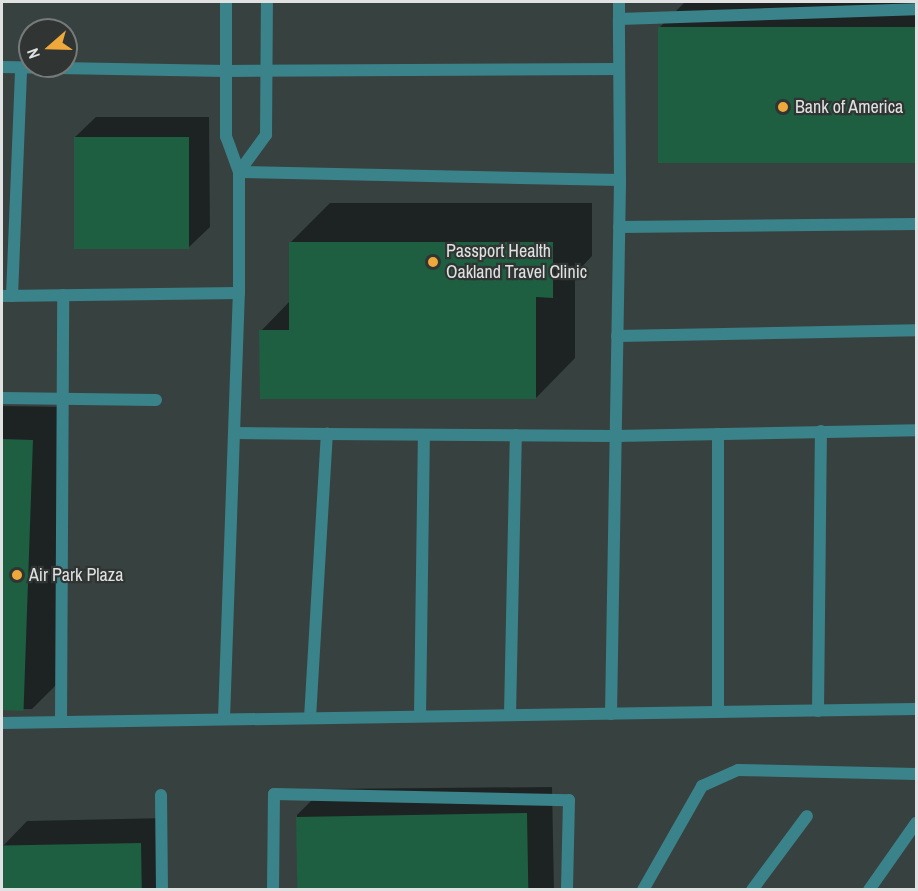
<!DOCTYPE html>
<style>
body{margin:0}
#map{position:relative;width:918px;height:891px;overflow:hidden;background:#303433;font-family:"Archivo Narrow",sans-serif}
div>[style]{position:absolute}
.built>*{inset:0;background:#374240}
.shadow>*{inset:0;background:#0007}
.building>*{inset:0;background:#1e5e41;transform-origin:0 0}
.service>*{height:12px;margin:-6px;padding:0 6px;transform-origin:6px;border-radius:6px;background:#3b838a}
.dots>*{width:16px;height:16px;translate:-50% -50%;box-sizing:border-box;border:3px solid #303433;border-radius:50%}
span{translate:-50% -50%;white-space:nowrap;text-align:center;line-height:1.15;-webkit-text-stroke:4.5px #303433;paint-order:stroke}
.poi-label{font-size:18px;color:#dfe2e1}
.left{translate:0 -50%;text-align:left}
.frame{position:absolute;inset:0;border:3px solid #dfe2e1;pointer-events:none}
.north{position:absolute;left:18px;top:18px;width:60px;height:60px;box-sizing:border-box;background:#303433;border:2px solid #767a79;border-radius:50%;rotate:250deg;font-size:16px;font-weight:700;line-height:24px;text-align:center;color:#dfe2e1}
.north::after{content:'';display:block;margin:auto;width:21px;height:27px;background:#eea83c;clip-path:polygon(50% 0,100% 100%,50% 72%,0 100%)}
</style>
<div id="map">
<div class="built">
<div style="clip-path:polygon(evenodd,2px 2px,916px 2px,916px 889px,2px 889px,2px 2px,30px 30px,66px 30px,66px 66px,30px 66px,30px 30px)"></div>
</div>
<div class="shadow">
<div style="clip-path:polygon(685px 2px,916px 2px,916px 158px,660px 161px,659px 28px)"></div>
<div style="clip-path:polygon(96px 117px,209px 117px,210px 227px,189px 247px,75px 137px)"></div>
<div style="clip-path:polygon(330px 203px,592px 203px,592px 256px,575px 274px,575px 358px,536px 398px,261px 331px,290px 301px,290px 243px)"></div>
<div style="clip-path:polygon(2px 406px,66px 407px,66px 675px,32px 709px,2px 709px)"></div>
<div style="clip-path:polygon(552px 787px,554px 890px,298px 890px,297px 815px,323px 789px)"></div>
<div style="clip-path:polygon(167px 818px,167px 890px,2px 890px,2px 847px,27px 821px)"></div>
</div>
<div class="building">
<div style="left:658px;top:27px;width:258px;height:136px"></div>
<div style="left:74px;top:137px;width:115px;height:112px"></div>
<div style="clip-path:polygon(289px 242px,553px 242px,553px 298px,536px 297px,536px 399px,260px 399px,259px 330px,289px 330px)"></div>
<div style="left:2px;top:439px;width:31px;height:271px;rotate:2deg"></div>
<div style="left:527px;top:813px;width:77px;height:231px;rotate:89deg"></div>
<div style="left:141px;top:843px;width:47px;height:139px;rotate:89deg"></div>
</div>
<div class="service">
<div style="left:619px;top:2px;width:17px;rotate:90deg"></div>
<div style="left:619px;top:19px;width:297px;rotate:-1.9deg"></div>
<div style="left:2px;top:67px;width:224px;rotate:1deg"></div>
<div style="left:226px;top:71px;width:393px;rotate:-0.3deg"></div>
<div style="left:239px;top:172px;width:381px;rotate:1.2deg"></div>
<div style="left:620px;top:180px;width:161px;rotate:-90.4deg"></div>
<div style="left:239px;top:172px;width:46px;rotate:-53.9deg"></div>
<div style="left:266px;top:135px;width:133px;rotate:-89.6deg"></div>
<div style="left:619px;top:227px;width:297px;rotate:-0.6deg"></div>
<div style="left:2px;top:296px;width:237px;rotate:-0.7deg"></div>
<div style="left:239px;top:293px;width:121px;rotate:-90deg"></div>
<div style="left:239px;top:172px;width:37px;rotate:-110deg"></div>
<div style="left:226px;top:137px;width:135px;rotate:-90deg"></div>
<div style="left:12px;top:296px;width:228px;rotate:-87.7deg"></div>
<div style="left:617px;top:336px;width:299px;rotate:-1.1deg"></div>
<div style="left:2px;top:398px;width:154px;rotate:0.7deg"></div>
<div style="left:234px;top:433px;width:93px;rotate:0.6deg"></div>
<div style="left:818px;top:711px;width:280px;rotate:-89.4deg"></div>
<div style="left:718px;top:712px;width:278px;rotate:-90deg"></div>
<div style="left:611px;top:714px;width:534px;rotate:-89.03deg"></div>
<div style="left:510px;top:715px;width:280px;rotate:-88.8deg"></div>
<div style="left:420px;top:716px;width:281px;rotate:-89.2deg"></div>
<div style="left:310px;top:718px;width:285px;rotate:-86.6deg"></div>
<div style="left:327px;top:434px;width:288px;rotate:0.4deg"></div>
<div style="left:615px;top:436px;width:301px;rotate:-1.1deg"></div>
<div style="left:224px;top:719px;width:426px;rotate:-88deg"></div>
<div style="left:61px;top:722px;width:427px;rotate:-89.7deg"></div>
<div style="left:2px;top:723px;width:914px;rotate:-0.88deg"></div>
<div style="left:161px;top:795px;width:95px;rotate:89.4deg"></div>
<div style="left:273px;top:890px;width:96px;rotate:-89.4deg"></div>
<div style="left:274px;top:794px;width:295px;rotate:1.2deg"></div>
<div style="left:569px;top:800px;width:90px;rotate:91.3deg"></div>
<div style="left:643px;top:890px;width:120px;rotate:-60.4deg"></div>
<div style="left:702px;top:786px;width:39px;rotate:-24deg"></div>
<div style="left:738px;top:770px;width:178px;rotate:1.3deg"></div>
<div style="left:752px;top:890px;width:92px;rotate:-53.4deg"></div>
<div style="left:869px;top:890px;width:82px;rotate:-55deg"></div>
</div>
<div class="dots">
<div style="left:783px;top:107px;background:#eea83c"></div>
<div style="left:433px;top:262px;background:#eea83c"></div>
<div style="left:17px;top:575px;background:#eea83c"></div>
</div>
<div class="poi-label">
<span class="left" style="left:795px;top:107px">Bank of America</span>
<span class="left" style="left:446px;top:262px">Passport Health<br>Oakland Travel Clinic</span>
<span class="left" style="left:29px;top:575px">Air Park Plaza</span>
</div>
<div class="frame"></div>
<div class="north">N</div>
</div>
